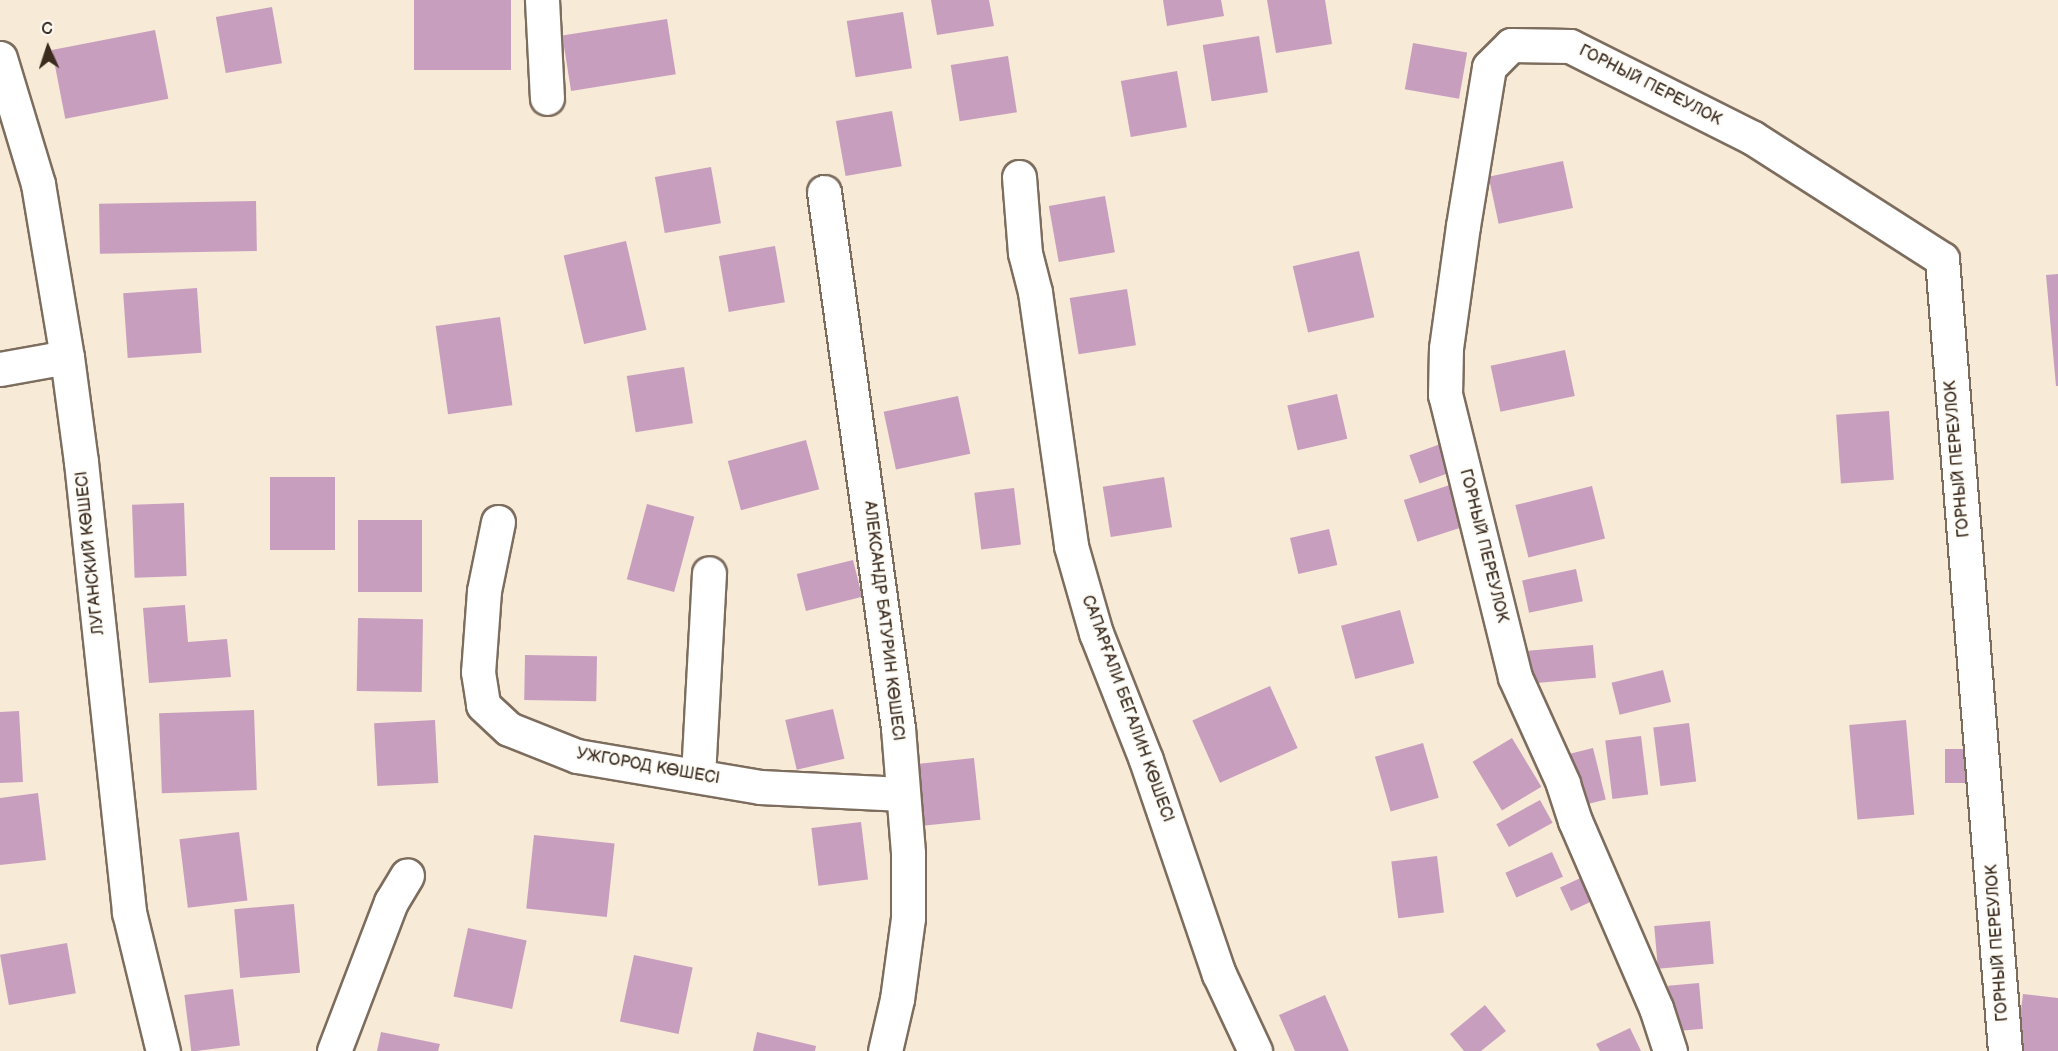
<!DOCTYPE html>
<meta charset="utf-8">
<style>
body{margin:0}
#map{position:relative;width:2058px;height:1051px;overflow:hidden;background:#f7ead6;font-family:"Balsamiq Sans",sans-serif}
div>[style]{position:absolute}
.building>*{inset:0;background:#c89ebf;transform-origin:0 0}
.roads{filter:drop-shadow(2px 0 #7d6d5e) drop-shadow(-2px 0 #7d6d5e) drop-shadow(0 2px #7d6d5e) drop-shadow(0 -2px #7d6d5e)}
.minor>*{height:33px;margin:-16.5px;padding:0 16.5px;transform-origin:16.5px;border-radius:16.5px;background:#fff}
span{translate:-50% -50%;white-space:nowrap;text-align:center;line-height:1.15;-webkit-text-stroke:4.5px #fdfcf7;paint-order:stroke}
.street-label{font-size:16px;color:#3b2a1e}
.north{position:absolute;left:18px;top:18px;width:60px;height:60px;-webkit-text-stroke:4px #fdfcf7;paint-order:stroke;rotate:357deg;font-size:16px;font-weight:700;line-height:24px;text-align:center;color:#3b2a1e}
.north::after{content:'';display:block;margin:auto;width:21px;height:27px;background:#3b2a1e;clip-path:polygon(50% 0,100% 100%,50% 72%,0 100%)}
</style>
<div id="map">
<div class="building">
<div style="left:414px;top:0;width:97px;height:70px"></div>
<div style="clip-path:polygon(931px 0,989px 0,994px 26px,937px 35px)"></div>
<div style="clip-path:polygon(1163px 0,1221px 0,1224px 16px,1167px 26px)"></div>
<div style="clip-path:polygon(1267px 0,1325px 0,1332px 44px,1276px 53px)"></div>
<div style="left:272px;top:7px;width:57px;height:57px;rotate:80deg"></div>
<div style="left:903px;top:12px;width:57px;height:57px;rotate:81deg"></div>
<div style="left:667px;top:19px;width:56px;height:106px;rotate:81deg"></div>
<div style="left:155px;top:30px;width:70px;height:105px;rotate:79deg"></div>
<div style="left:1259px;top:36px;width:57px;height:57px;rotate:81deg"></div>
<div style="left:1413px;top:43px;width:55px;height:47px;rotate:10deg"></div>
<div style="left:1008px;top:56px;width:57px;height:58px;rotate:81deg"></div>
<div style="left:1177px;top:71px;width:57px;height:57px;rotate:80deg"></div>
<div style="left:892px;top:111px;width:56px;height:57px;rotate:80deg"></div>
<div style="left:1563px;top:161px;width:48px;height:76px;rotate:78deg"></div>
<div style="left:711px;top:167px;width:57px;height:57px;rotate:80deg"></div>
<div style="left:1105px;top:196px;width:57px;height:57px;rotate:80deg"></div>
<div style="left:256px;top:201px;width:50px;height:157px;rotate:89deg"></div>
<div style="left:626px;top:241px;width:91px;height:64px;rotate:77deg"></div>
<div style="left:775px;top:246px;width:57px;height:57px;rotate:80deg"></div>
<div style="left:1359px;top:251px;width:68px;height:68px;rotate:77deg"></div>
<div style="clip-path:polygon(2058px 274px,2058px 386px,2056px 386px,2046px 275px)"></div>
<div style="left:197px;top:288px;width:65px;height:74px;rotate:86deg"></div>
<div style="left:1127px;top:289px;width:57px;height:58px;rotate:81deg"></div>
<div style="left:500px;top:317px;width:89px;height:65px;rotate:82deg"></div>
<div style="left:1565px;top:350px;width:47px;height:76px;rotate:78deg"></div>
<div style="left:684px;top:367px;width:57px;height:58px;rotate:81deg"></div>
<div style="left:1337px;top:394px;width:46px;height:51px;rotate:77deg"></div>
<div style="left:958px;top:396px;width:59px;height:76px;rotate:78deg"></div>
<div style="left:1889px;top:411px;width:69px;height:53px;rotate:86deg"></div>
<div style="left:806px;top:440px;width:51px;height:81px;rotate:75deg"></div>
<div style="left:1446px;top:442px;width:30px;height:39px;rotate:70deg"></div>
<div style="left:270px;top:477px;width:65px;height:73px"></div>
<div style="left:1164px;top:477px;width:51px;height:62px;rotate:81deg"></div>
<div style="left:1459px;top:482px;width:44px;height:58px;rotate:72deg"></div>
<div style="left:1592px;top:486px;width:54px;height:79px;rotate:76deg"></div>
<div style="left:1014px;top:488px;width:57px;height:40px;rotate:83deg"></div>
<div style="left:184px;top:503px;width:73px;height:52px;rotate:88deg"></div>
<div style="left:647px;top:504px;width:49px;height:78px;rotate:15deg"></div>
<div style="left:358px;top:520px;width:64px;height:72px"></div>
<div style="left:1329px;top:529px;width:37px;height:40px;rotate:77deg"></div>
<div style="left:853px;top:560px;width:38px;height:58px;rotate:76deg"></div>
<div style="left:1576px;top:569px;width:33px;height:55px;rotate:78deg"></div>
<div style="clip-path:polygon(185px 605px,188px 642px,227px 639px,231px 677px,149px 683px,143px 608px)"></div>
<div style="left:1400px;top:610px;width:55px;height:61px;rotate:75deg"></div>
<div style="left:358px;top:618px;width:65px;height:73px;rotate:1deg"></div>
<div style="left:1593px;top:645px;width:33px;height:65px;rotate:85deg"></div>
<div style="left:525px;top:655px;width:72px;height:45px;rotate:1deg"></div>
<div style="left:1663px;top:670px;width:33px;height:53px;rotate:76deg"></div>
<div style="left:1270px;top:686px;width:68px;height:85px;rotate:66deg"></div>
<div style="left:833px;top:709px;width:51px;height:49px;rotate:77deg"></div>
<div style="left:254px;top:710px;width:80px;height:95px;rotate:88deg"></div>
<div style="clip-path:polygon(19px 711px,23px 782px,0 783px,0 712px)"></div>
<div style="left:435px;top:720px;width:63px;height:61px;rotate:87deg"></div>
<div style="left:1906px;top:720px;width:95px;height:57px;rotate:85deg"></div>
<div style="left:1689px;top:723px;width:59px;height:36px;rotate:83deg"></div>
<div style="left:1641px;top:736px;width:59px;height:36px;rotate:83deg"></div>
<div style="left:1512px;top:738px;width:57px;height:46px;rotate:59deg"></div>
<div style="left:1423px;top:743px;width:57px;height:50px;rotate:74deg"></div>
<div style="left:1593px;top:748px;width:53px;height:33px;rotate:76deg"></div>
<div style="left:1945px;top:749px;width:32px;height:34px"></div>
<div style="left:974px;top:758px;width:62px;height:65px;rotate:84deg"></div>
<div style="clip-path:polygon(38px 793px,46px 860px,0 865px,0 798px)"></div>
<div style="left:1540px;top:800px;width:26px;height:50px;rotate:61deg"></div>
<div style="left:861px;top:822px;width:58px;height:50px;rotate:83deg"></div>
<div style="left:239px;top:832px;width:69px;height:60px;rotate:83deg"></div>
<div style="left:534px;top:835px;width:81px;height:74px;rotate:6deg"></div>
<div style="left:1552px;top:852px;width:27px;height:51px;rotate:66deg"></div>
<div style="left:1437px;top:856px;width:57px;height:46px;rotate:83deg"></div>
<div style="left:1589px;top:874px;width:26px;height:32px;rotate:65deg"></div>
<div style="left:294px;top:904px;width:69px;height:60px;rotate:85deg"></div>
<div style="left:1710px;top:921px;width:43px;height:56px;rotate:85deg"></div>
<div style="left:468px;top:928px;width:60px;height:70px;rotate:12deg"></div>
<div style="left:67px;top:943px;width:51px;height:68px;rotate:80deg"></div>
<div style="left:634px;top:955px;width:60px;height:68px;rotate:12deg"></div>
<div style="left:1699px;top:983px;width:46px;height:31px;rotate:85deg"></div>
<div style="left:233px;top:989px;width:57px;height:49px;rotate:83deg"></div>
<div style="clip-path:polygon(2023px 994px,2058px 998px,2058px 1051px,2016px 1051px)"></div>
<div style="clip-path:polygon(1325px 995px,1349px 1051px,1295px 1051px,1279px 1015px)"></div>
<div style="clip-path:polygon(1485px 1005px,1506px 1031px,1481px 1051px,1464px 1051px,1450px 1034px)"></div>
<div style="clip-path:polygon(1630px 1028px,1641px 1051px,1600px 1051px,1596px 1044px)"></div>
<div style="clip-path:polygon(381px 1032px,440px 1044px,438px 1051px,377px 1051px)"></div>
<div style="clip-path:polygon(757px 1032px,816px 1046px,815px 1051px,753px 1051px)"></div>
</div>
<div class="roads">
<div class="minor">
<div style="left:542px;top:0;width:98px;rotate:87.1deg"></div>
<div style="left:0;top:58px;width:132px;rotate:73.2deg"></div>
<div style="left:38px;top:184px;width:175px;rotate:80.5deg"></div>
<div style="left:67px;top:357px;width:106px;rotate:82.4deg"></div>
<div style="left:81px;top:462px;width:453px;rotate:83.9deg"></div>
<div style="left:129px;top:912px;width:143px;rotate:76.3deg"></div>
<div style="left:1019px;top:177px;width:76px;rotate:85.5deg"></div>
<div style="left:1025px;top:253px;width:40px;rotate:75.6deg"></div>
<div style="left:1035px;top:292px;width:257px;rotate:81.9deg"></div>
<div style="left:1071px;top:546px;width:91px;rotate:74deg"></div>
<div style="left:1096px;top:633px;width:136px;rotate:68.5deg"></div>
<div style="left:1146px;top:760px;width:226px;rotate:71.2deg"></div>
<div style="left:1219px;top:974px;width:85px;rotate:64.9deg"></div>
<div style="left:824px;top:192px;width:541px;rotate:82.14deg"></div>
<div style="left:898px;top:728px;width:125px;rotate:85.4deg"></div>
<div style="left:908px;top:853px;width:65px;rotate:90deg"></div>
<div style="left:908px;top:918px;width:82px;rotate:97.7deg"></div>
<div style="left:897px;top:999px;width:53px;rotate:103deg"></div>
<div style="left:0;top:369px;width:68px;rotate:-10.2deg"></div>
<div style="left:498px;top:522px;width:70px;rotate:101.5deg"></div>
<div style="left:484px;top:591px;width:81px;rotate:94.2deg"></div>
<div style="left:478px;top:672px;width:33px;rotate:81deg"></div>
<div style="left:483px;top:705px;width:35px;rotate:43deg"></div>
<div style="left:509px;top:729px;width:73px;rotate:21.7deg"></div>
<div style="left:577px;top:756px;width:186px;rotate:9.6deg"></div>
<div style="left:760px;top:787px;width:143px;rotate:2.8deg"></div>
<div style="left:698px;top:776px;width:203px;rotate:-86.9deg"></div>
<div style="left:334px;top:1051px;width:160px;rotate:-69.1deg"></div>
<div style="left:391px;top:902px;width:31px;rotate:-59deg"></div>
<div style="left:1670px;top:1051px;width:45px;rotate:-108deg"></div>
<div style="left:1656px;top:1008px;width:204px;rotate:-113.4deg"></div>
<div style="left:1575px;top:821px;width:40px;rotate:-108deg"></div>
<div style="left:1563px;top:783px;width:116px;rotate:-114.4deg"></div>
<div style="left:1515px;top:677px;width:291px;rotate:-103.9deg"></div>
<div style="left:1445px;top:395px;width:47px;rotate:-88.8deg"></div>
<div style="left:1446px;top:348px;width:123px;rotate:-82.1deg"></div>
<div style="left:1463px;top:226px;width:161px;rotate:-80.7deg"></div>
<div style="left:1489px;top:67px;width:31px;rotate:-45deg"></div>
<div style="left:1511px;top:45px;width:59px;rotate:1deg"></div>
<div style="left:1570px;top:46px;width:205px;rotate:26.7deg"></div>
<div style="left:1753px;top:138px;width:224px;rotate:32.6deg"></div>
<div style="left:1942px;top:259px;width:795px;rotate:85.45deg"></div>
</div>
</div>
<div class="street-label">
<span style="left:1650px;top:86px;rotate:27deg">ГОРНЫЙ ПЕРЕУЛОК</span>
<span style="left:1958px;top:459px;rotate:-95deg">ГОРНЫЙ ПЕРЕУЛОК</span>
<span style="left:1483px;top:546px;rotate:76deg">ГОРНЫЙ ПЕРЕУЛОК</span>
<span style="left:91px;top:553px;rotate:-96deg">ЛУГАНСКИЙ КӨШЕСІ</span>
<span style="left:883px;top:621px;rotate:83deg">АЛЕКСАНДР БАТУРИН КӨШЕСІ</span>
<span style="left:1127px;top:709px;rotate:70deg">САПАРҒАЛИ БЕГАЛИН КӨШЕСІ</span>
<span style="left:648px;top:767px;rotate:10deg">УЖГОРОД КӨШЕСІ</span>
<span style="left:1998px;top:943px;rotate:-94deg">ГОРНЫЙ ПЕРЕУЛОК</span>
</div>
<div class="north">С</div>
</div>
